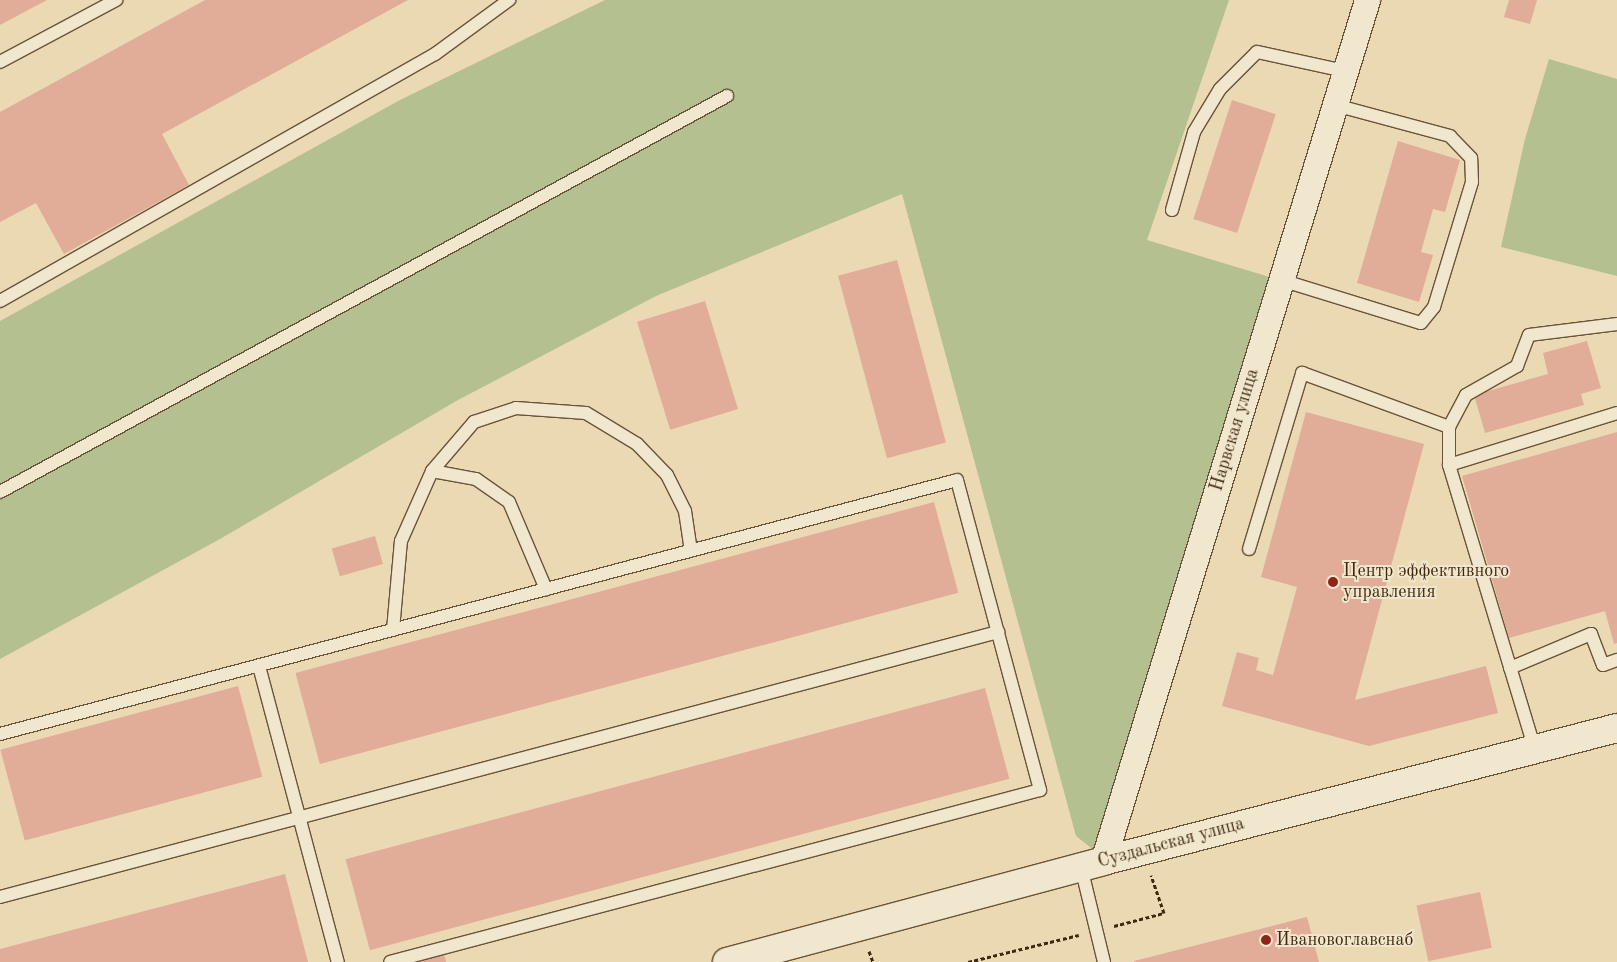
<!DOCTYPE html>
<meta charset="utf-8">
<style>
body{margin:0}
#map{position:relative;width:1617px;height:962px;overflow:hidden;background:#ead9b3;font-family:"Old Standard TT",serif}
div>[style]{position:absolute}
.green>*{inset:0;background:#b4c08f}
.building>*{inset:0;background:#e1ad98;transform-origin:0 0}
.path>*{height:3px;margin-top:-1.5px;transform-origin:0;background:repeating-linear-gradient(90deg,#40280e 0 4px,transparent 0 6.5px)}
.roads{filter:drop-shadow(1px 0 #6a5437) drop-shadow(-1px 0 #6a5437) drop-shadow(0 1px #6a5437) drop-shadow(0 -1px #6a5437)}
.service>*{height:12px;margin:-6px;padding:0 6px;transform-origin:6px;border-radius:6px;background:#f1e6ce}
.minor>*{height:25px;margin:-12.5px;padding:0 12.5px;transform-origin:12.5px;border-radius:12.5px;background:#f1e6ce}
.secondary>*{height:28px;margin:-14px;padding:0 14px;transform-origin:14px;border-radius:14px;background:#f1e6ce}
.dots>*{width:14px;height:14px;translate:-50% -50%;box-sizing:border-box;border:2px solid #f1e6ce;border-radius:50%}
span{translate:-50% -50%;white-space:nowrap;text-align:center;line-height:1.15;-webkit-text-stroke:4px #f1e6ce;paint-order:stroke}
.street-label{font-size:18px;color:#40280e}
.poi-label{font-size:18px;color:#40280e}
.left{translate:0 -50%;text-align:left}
</style>
<div id="map">
<div class="green">
<div style="clip-path:polygon(605px 0,1229px 0,1147px 240px,1276px 279px,1100px 855px,1076px 836px,902px 194px,656px 296px,458px 400px,220px 539px,0 659px,0 321px,400px 100px)"></div>
<div style="clip-path:polygon(1549px 59px,1617px 79px,1617px 276px,1501px 247px,1525px 139px)"></div>
</div>
<div class="building">
<div style="clip-path:polygon(0 0,47px 0,0 25px)"></div>
<div style="clip-path:polygon(205px 0,408px 0,162px 134px,189px 185px,64px 254px,36px 203px,0 222px,0 112px)"></div>
<div style="clip-path:polygon(1509px 0,1537px 0,1530px 24px,1504px 17px)"></div>
<div style="left:1232px;top:100px;width:46px;height:125px;rotate:18deg"></div>
<div style="clip-path:polygon(1398px 141px,1460px 160px,1445px 212px,1433px 209px,1421px 252px,1433px 255px,1419px 302px,1357px 283px)"></div>
<div style="left:897px;top:260px;width:189px;height:61px;rotate:75deg"></div>
<div style="left:705px;top:301px;width:113px;height:71px;rotate:73deg"></div>
<div style="clip-path:polygon(1587px 341px,1601px 388px,1581px 394px,1584px 405px,1485px 433px,1474px 395px,1548px 374px,1543px 353px)"></div>
<div style="clip-path:polygon(1306px 412px,1424px 444px,1355px 700px,1486px 666px,1498px 713px,1369px 746px,1222px 706px,1237px 652px,1259px 658px,1256px 670px,1273px 675px,1297px 587px,1261px 577px)"></div>
<div style="clip-path:polygon(1617px 432px,1617px 643px,1614px 644px,1605px 611px,1509px 638px,1462px 476px)"></div>
<div style="left:934px;top:502px;width:94px;height:661px;rotate:75deg"></div>
<div style="left:375px;top:536px;width:29px;height:45px;rotate:74deg"></div>
<div style="left:238px;top:686px;width:94px;height:246px;rotate:75deg"></div>
<div style="left:985px;top:688px;width:94px;height:662px;rotate:75deg"></div>
<div style="clip-path:polygon(285px 874px,308px 962px,0 962px,0 949px)"></div>
<div style="left:1480px;top:892px;width:57px;height:65px;rotate:78deg"></div>
<div style="clip-path:polygon(1307px 917px,1319px 962px,1134px 962px,1134px 961px)"></div>
<div style="clip-path:polygon(444px 954px,446px 962px,417px 962px)"></div>
</div>
<div class="path">
<div style="left:1114px;top:926px;width:52px;rotate:-14.6deg"></div>
<div style="left:1164px;top:913px;width:40px;rotate:-108.9deg"></div>
<div style="left:869px;top:951px;width:12px;rotate:70deg"></div>
<div style="left:968px;top:962px;width:114px;rotate:-13.7deg"></div>
</div>
<div class="roads">
<div class="service">
<div style="left:0;top:62px;width:132px;rotate:-28.1deg"></div>
<div style="left:1172px;top:210px;width:81px;rotate:-74.2deg"></div>
<div style="left:1194px;top:132px;width:50px;rotate:-58.8deg"></div>
<div style="left:1220px;top:89px;width:52px;rotate:-45deg"></div>
<div style="left:1257px;top:52px;width:90px;rotate:12.2deg"></div>
<div style="left:1281px;top:280px;width:146px;rotate:17.1deg"></div>
<div style="left:1421px;top:323px;width:21px;rotate:-51deg"></div>
<div style="left:1434px;top:307px;width:131px;rotate:-73.1deg"></div>
<div style="left:1472px;top:182px;width:24px;rotate:-92deg"></div>
<div style="left:1471px;top:158px;width:30px;rotate:-134deg"></div>
<div style="left:1450px;top:136px;width:119px;rotate:-164.9deg"></div>
<div style="left:0;top:301px;width:500px;rotate:-29.59deg"></div>
<div style="left:435px;top:54px;width:92px;rotate:-36.1deg"></div>
<div style="left:1449px;top:427px;width:36px;rotate:-62deg"></div>
<div style="left:1466px;top:395px;width:59px;rotate:-29.6deg"></div>
<div style="left:1517px;top:366px;width:33px;rotate:-69deg"></div>
<div style="left:1529px;top:335px;width:89px;rotate:-7.1deg"></div>
<div style="left:1449px;top:465px;width:176px;rotate:-17.2deg"></div>
<div style="left:432px;top:471px;width:45px;rotate:10.3deg"></div>
<div style="left:476px;top:479px;width:40px;rotate:34.9deg"></div>
<div style="left:509px;top:502px;width:95px;rotate:67deg"></div>
<div style="left:0;top:492px;width:828px;rotate:-28.58deg"></div>
<div style="left:1249px;top:549px;width:184px;rotate:-73.2deg"></div>
<div style="left:1302px;top:373px;width:157px;rotate:20.2deg"></div>
<div style="left:1449px;top:427px;width:38px;rotate:90deg"></div>
<div style="left:1449px;top:465px;width:297px;rotate:73.2deg"></div>
<div style="left:393px;top:630px;width:89px;rotate:-84.9deg"></div>
<div style="left:401px;top:541px;width:77px;rotate:-66.1deg"></div>
<div style="left:432px;top:471px;width:65px;rotate:-49.4deg"></div>
<div style="left:474px;top:422px;width:44px;rotate:-18.4deg"></div>
<div style="left:516px;top:408px;width:70px;rotate:4.1deg"></div>
<div style="left:586px;top:413px;width:60px;rotate:31.3deg"></div>
<div style="left:637px;top:444px;width:43px;rotate:45.9deg"></div>
<div style="left:667px;top:475px;width:40px;rotate:63.4deg"></div>
<div style="left:685px;top:511px;width:40px;rotate:81.5deg"></div>
<div style="left:259px;top:666px;width:306px;rotate:75.1deg"></div>
<div style="left:1510px;top:668px;width:88px;rotate:-22.8deg"></div>
<div style="left:1591px;top:634px;width:33px;rotate:69deg"></div>
<div style="left:1603px;top:665px;width:15px;rotate:-20deg"></div>
<div style="left:0;top:734px;width:990px;rotate:-14.86deg"></div>
<div style="left:957px;top:480px;width:321px;rotate:75deg"></div>
<div style="left:1040px;top:790px;width:672px;rotate:165.18deg"></div>
<div style="left:1081px;top:867px;width:98px;rotate:76.4deg"></div>
<div style="left:0;top:897px;width:1033px;rotate:-14.87deg"></div>
</div>
<div class="minor">
<div style="left:1103px;top:861px;width:901px;rotate:-72.95deg"></div>
</div>
<div class="secondary">
<div style="left:727px;top:962px;width:389px;rotate:-15deg"></div>
<div style="left:1103px;top:861px;width:531px;rotate:-14.51deg"></div>
</div>
</div>
<div class="dots">
<div style="left:1333px;top:582px;background:#8f2418"></div>
<div style="left:1266px;top:940px;background:#8f2418"></div>
</div>
<div class="street-label">
<span style="left:1235px;top:430px;rotate:-73deg">Нарвская улица</span>
<span style="left:1171px;top:843px;rotate:-15deg">Суздальская улица</span>
</div>
<div class="poi-label">
<span class="left" style="left:1343px;top:582px">Центр эффективного<br>управления</span>
<span class="left" style="left:1276px;top:940px">Ивановоглавснаб</span>
</div>
</div>
